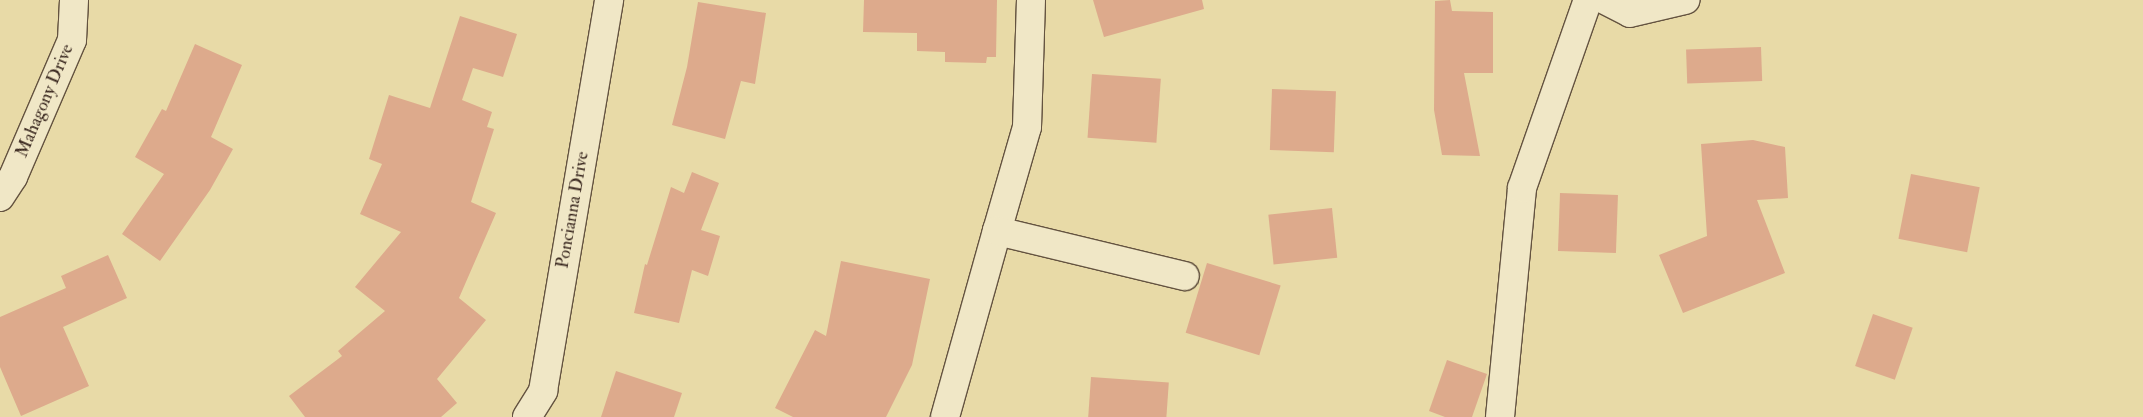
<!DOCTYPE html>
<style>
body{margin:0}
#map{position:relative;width:2143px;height:417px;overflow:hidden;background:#e8daa7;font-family:"IM FELL Double Pica",serif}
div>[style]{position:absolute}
.building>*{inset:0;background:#ddaa8c;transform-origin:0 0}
.roads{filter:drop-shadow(1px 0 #645340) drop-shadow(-1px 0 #645340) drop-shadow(0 1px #645340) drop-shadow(0 -1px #645340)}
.street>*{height:28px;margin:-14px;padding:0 14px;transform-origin:14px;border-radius:14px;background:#f0e7c6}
span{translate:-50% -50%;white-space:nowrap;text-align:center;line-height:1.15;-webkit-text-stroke:5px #f0e7c6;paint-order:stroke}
.street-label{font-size:18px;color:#38261e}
</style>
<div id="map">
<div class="building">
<div style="clip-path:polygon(864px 0,997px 0,996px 57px,987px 57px,986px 63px,945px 62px,945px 52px,917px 51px,917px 33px,863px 32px)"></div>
<div style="clip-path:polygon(1093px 0,1202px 0,1204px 9px,1104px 37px)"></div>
<div style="clip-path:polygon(1450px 0,1452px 11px,1493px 12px,1493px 73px,1464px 73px,1480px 156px,1442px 155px,1434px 110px,1435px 1px)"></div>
<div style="clip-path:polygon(698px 2px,766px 13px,755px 84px,741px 81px,725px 139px,672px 125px,687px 67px)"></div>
<div style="clip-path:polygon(460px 16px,517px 34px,503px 77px,473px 68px,462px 100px,492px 112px,487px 127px,494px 129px,471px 202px,496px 213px,459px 298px,486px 320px,437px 379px,457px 403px,441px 417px,305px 417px,289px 396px,342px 356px,338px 351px,385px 311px,355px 287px,401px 232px,360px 214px,382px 164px,369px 159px,389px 95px,430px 108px)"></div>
<div style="clip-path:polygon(195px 44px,242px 65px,211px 137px,233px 149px,210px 190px,160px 261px,122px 234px,164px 174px,135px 157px,162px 109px,166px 111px)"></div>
<div style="left:1761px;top:47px;width:34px;height:75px;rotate:88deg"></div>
<div style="left:1092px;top:74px;width:69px;height:64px;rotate:4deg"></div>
<div style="left:1272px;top:89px;width:64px;height:61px;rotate:2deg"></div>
<div style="clip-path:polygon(1753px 140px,1785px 147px,1788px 198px,1757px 200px,1785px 273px,1683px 313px,1659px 255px,1707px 236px,1701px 144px)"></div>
<div style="clip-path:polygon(692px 172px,719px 183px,701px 230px,720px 236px,708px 276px,692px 270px,679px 323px,634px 313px,645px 264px,647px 265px,671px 187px,684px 193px)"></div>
<div style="left:1911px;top:174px;width:70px;height:66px;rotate:11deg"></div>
<div style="left:1560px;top:193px;width:58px;height:58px;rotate:2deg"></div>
<div style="left:1332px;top:208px;width:50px;height:64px;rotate:84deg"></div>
<div style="clip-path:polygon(108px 255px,127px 298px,63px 327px,89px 386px,21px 416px,0 367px,0 317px,66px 288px,61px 276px)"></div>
<div style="clip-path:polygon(841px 261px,930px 279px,912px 365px,886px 417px,793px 417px,775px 408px,815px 330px,826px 336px)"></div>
<div style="left:1207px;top:263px;width:77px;height:73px;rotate:17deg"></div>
<div style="left:1873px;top:314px;width:42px;height:55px;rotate:19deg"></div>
<div style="clip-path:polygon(1447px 360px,1487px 374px,1472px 417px,1445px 417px,1429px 411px)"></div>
<div style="clip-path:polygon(616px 371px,682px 393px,674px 417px,601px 417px)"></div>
<div style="left:1091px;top:377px;width:78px;height:40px;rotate:4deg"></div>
</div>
<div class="roads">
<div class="street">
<div style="left:1605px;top:0;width:28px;rotate:27deg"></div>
<div style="left:1630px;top:13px;width:57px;rotate:-13.3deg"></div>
<div style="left:0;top:197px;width:24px;rotate:-57deg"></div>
<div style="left:13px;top:177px;width:149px;rotate:-66.7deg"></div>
<div style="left:72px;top:40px;width:40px;rotate:-87.1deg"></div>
<div style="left:997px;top:231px;width:108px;rotate:-73.9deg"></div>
<div style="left:1027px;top:127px;width:127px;rotate:-88.2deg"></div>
<div style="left:527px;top:417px;width:31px;rotate:-58deg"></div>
<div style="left:543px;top:391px;width:397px;rotate:-80.4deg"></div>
<div style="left:945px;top:417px;width:193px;rotate:-74.4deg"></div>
<div style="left:997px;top:231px;width:193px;rotate:13.5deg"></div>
<div style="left:1500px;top:417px;width:230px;rotate:-84.5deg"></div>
<div style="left:1522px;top:188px;width:199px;rotate:-70.7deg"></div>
</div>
</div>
<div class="street-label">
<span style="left:45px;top:101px;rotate:-67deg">Mahagony Drive</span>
<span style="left:573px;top:210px;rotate:-80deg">Poncianna Drive</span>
</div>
</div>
